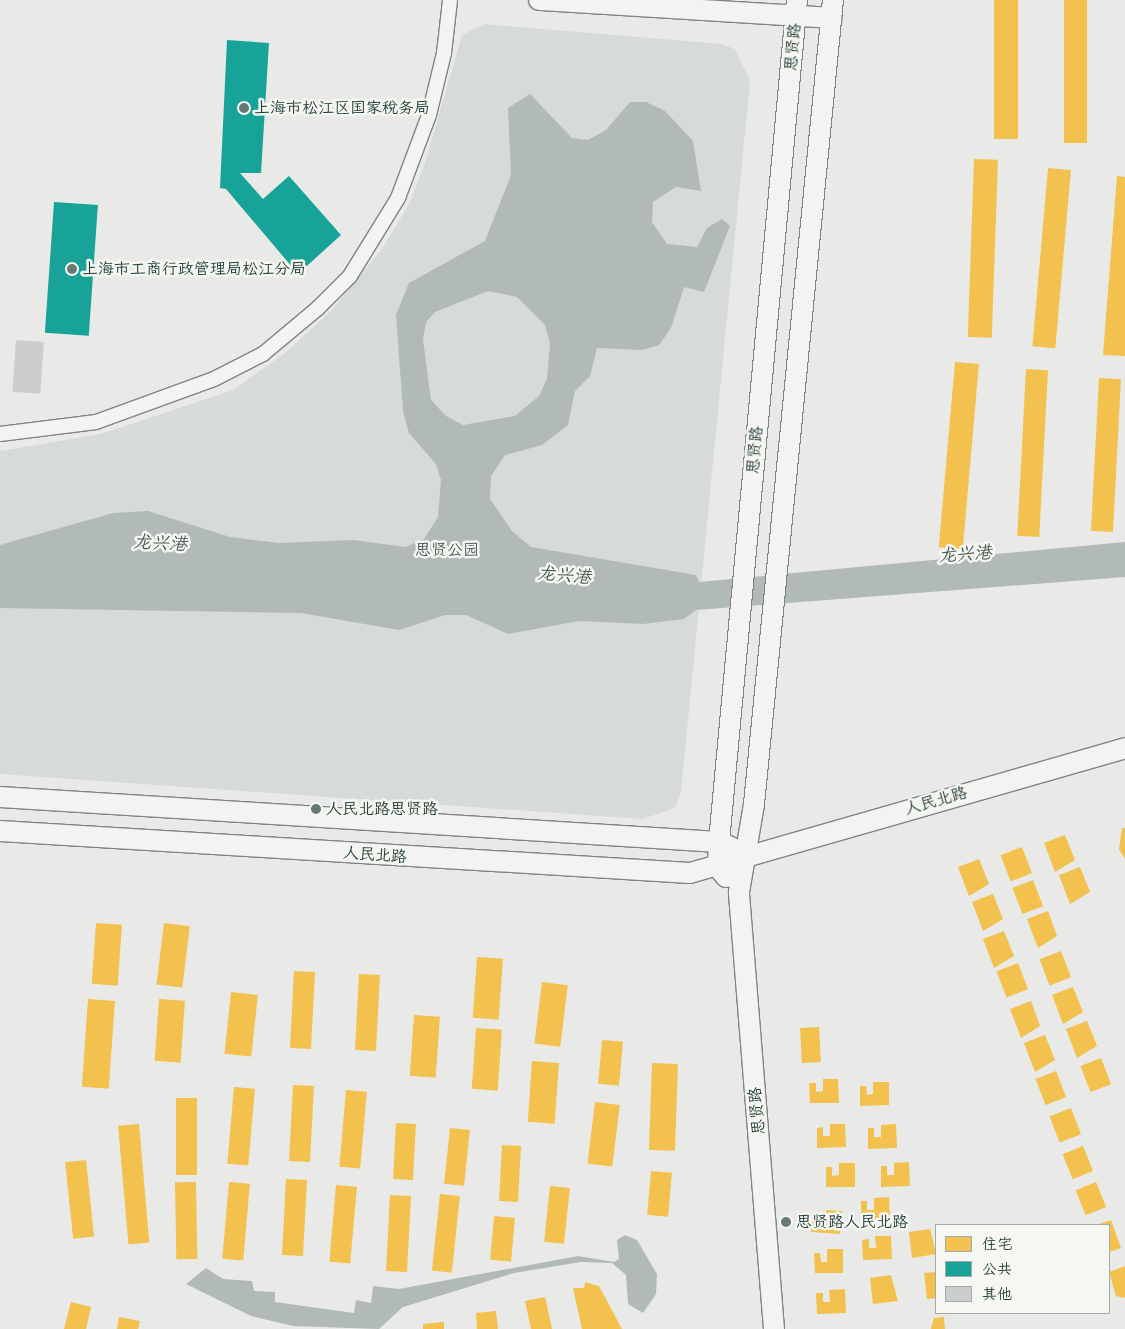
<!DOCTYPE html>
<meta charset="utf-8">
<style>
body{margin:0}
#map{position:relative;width:1125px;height:1329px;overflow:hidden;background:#e9eae8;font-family:"Comic Neue","LXGW WenKai TC",sans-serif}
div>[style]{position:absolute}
.green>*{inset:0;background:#d6dbd7}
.water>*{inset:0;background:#b1bab6}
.homes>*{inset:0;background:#f2c14e;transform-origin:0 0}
.public>*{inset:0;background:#17a398;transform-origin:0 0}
.building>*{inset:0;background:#cbcecc;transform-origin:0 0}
.roads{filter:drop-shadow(1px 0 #7f8583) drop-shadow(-1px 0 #7f8583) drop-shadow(0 1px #7f8583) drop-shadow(0 -1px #7f8583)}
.street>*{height:14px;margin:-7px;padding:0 7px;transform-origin:7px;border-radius:7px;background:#f3f3f1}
.secondary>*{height:20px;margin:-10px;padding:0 10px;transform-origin:10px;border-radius:10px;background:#f3f3f1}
.dots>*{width:14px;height:14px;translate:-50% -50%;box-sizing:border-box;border:2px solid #f6f6f2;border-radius:50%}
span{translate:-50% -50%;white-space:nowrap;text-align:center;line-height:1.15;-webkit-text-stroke:5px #f6f6f2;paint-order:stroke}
.street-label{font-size:16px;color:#1f3d34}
.poi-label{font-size:16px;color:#1f3d34}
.left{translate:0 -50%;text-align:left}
.park-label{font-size:16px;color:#415a52}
.water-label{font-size:18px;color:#445c54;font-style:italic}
.legend{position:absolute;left:935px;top:1224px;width:175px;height:90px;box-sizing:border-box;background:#f6f6f2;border:1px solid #a0aca6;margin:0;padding:6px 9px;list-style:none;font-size:15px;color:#1f3d34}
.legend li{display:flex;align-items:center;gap:10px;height:25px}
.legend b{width:25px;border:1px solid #a0aca6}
</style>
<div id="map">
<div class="green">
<div style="clip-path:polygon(484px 24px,721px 44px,735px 49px,750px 81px,681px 792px,675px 808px,643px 819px,0 774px,0 451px,101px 434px,233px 390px,285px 353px,329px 313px,382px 249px,409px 204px,425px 163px,462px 35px)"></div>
</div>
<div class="water">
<div style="clip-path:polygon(evenodd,530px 94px,572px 138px,588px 140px,606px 130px,630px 102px,646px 102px,665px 111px,693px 141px,701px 191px,676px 187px,653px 202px,652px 222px,667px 244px,697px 247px,707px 228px,722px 219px,730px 226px,704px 292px,684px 287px,671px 328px,659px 345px,643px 350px,597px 348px,590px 376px,575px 391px,568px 425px,542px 445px,505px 455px,491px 476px,490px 499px,512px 531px,531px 547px,696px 575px,699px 582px,1125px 542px,1125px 577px,696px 610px,684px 619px,643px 624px,579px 621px,508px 634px,466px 615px,445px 615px,399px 630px,301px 613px,0 608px,0 545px,113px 513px,148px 511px,230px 537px,279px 543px,354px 540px,405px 547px,424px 539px,438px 517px,441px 480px,436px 464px,409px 433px,403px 411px,396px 315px,409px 283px,485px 241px,511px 175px,508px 108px,530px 94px,488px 291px,517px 297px,545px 325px,550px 343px,547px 379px,539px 396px,515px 416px,463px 425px,446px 416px,431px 400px,423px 339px,426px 322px,435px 312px,488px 291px)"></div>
<div style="clip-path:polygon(625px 1235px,637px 1240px,657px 1274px,656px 1294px,643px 1313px,628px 1304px,626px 1275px,612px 1263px,581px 1262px,514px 1273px,403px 1307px,379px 1329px,293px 1326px,251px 1316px,186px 1284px,206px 1268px,223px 1279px,252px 1281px,254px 1291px,275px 1292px,275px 1302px,354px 1313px,356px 1300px,371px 1303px,373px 1286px,399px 1289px,578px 1256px,614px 1262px,619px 1259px,617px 1240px)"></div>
</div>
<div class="homes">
<div style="left:994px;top:0;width:24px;height:139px"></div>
<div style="left:1064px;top:0;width:23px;height:143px"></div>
<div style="left:974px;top:159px;width:24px;height:178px;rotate:2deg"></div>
<div style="left:1048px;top:168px;width:23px;height:179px;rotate:5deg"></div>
<div style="clip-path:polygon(1117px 176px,1125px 177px,1125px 356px,1103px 355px)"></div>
<div style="left:955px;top:362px;width:24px;height:186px;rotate:5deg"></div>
<div style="left:1026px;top:369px;width:22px;height:167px;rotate:3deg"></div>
<div style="left:1099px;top:378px;width:22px;height:153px;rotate:3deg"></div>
<div style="clip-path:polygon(1122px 828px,1125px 828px,1125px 859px,1119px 849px)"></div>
<div style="clip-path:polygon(1065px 835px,1075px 860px,1055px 872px,1044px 843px)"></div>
<div style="left:1022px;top:847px;width:28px;height:23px;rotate:69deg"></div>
<div style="clip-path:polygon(979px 859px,989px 884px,969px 896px,958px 867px)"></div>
<div style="clip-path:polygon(1080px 867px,1090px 892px,1070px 904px,1059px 875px)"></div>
<div style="left:1033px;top:880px;width:28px;height:22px;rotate:69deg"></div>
<div style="clip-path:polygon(993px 894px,1003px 919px,983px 931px,972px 902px)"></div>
<div style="clip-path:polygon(1048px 911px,1057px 936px,1038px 948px,1027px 919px)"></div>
<div style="left:96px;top:923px;width:26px;height:61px;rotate:4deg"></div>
<div style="left:164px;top:923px;width:26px;height:62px;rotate:7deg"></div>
<div style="clip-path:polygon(1004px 931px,1014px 956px,994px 968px,983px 939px)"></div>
<div style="left:1061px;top:951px;width:28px;height:23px;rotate:69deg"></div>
<div style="left:477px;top:957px;width:26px;height:61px;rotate:4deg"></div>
<div style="left:1018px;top:963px;width:28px;height:23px;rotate:69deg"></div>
<div style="left:294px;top:971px;width:21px;height:77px;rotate:3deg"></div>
<div style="left:359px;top:974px;width:21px;height:76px;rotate:3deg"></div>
<div style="left:542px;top:982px;width:26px;height:62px;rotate:7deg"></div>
<div style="clip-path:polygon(1073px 987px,1083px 1012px,1063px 1024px,1052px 995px)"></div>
<div style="left:231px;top:992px;width:27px;height:62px;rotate:6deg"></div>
<div style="left:88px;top:999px;width:27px;height:88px;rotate:4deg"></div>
<div style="left:159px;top:999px;width:26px;height:62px;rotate:4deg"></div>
<div style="clip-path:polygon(1031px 1001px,1040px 1026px,1021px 1038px,1010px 1009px)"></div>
<div style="left:414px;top:1015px;width:26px;height:61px;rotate:4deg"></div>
<div style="clip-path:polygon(1087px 1021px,1097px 1046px,1077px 1058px,1066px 1029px)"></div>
<div style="left:819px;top:1027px;width:35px;height:19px;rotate:87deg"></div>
<div style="left:476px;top:1028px;width:26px;height:61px;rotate:4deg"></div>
<div style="clip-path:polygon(1045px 1035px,1055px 1060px,1035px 1072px,1024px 1043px)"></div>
<div style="left:602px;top:1040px;width:21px;height:44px;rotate:5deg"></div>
<div style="left:1101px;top:1058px;width:28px;height:22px;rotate:69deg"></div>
<div style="left:532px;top:1061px;width:27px;height:61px;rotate:4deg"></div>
<div style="left:652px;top:1063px;width:26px;height:87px;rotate:2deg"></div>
<div style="left:1056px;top:1071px;width:28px;height:22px;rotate:69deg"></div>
<div style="clip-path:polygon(823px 1079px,838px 1079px,839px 1103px,810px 1103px,809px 1083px,816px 1083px,816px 1092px,823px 1091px)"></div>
<div style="clip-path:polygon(873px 1082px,889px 1082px,889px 1105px,860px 1106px,860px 1086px,866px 1086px,867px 1095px,873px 1094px)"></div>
<div style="left:293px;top:1085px;width:21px;height:76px;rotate:3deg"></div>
<div style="left:234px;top:1087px;width:21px;height:77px;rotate:5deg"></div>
<div style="left:346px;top:1090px;width:21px;height:77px;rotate:5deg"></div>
<div style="left:176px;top:1098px;width:21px;height:77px"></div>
<div style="left:595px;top:1102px;width:25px;height:62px;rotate:7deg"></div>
<div style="left:1071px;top:1108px;width:28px;height:23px;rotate:69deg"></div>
<div style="left:396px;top:1123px;width:20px;height:56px;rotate:3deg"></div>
<div style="left:139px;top:1124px;width:119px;height:21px;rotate:85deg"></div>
<div style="clip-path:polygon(830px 1124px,845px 1124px,846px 1147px,817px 1148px,817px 1128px,823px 1127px,823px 1136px,830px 1136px)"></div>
<div style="clip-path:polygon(896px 1124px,897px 1148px,868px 1149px,868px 1128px,874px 1128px,874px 1137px,881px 1137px,881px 1125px)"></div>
<div style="left:450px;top:1128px;width:20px;height:56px;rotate:6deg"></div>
<div style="left:502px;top:1145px;width:19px;height:56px;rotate:3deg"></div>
<div style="left:1083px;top:1146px;width:27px;height:22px;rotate:68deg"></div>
<div style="left:86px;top:1160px;width:77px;height:21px;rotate:84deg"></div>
<div style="clip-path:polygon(909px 1162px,910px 1186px,881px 1187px,881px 1166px,887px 1166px,887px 1175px,894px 1175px,894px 1163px)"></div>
<div style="clip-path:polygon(839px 1163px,855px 1163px,855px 1187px,826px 1187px,826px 1167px,832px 1167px,832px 1176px,839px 1175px)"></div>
<div style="left:651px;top:1171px;width:21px;height:44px;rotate:5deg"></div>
<div style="left:286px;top:1179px;width:21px;height:76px;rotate:3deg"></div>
<div style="left:196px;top:1182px;width:77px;height:21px;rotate:89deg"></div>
<div style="left:229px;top:1182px;width:21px;height:77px;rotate:5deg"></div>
<div style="left:1096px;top:1182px;width:27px;height:22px;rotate:68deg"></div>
<div style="left:336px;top:1185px;width:21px;height:77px;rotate:5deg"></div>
<div style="left:550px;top:1186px;width:20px;height:56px;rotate:6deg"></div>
<div style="left:440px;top:1194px;width:20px;height:77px;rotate:6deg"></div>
<div style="left:390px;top:1195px;width:21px;height:76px;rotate:3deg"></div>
<div style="clip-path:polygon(889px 1197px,890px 1221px,861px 1222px,861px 1201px,867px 1201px,867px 1210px,874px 1210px,874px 1198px)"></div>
<div style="clip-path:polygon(826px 1210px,842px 1211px,840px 1234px,811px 1232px,813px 1212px,819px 1212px,819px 1221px,825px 1222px)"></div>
<div style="left:494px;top:1216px;width:21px;height:44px;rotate:5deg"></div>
<div style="clip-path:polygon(1111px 1220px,1121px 1248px,1109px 1252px,1109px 1225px,1096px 1225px)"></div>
<div style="clip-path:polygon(930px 1229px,936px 1254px,912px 1258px,909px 1232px)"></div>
<div style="clip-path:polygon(875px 1236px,891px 1236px,892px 1259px,863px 1260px,862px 1240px,869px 1239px,869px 1248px,876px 1248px)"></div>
<div style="clip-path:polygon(827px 1249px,843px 1249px,843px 1273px,815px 1273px,814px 1253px,820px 1253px,821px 1262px,827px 1262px)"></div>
<div style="clip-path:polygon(1125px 1266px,1125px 1297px,1124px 1298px,1116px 1296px,1109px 1272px)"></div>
<div style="clip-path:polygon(936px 1272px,936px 1298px,927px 1299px,924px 1273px)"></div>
<div style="clip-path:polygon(891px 1275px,898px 1301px,873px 1304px,870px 1278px)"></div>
<div style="clip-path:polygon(585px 1282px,599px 1286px,622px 1329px,582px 1329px,573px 1288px,584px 1288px)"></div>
<div style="clip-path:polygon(845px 1289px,846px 1313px,817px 1314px,816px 1293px,823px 1293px,823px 1302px,830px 1302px,829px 1290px)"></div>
<div style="clip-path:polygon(545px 1297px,552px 1329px,531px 1329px,525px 1301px)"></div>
<div style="clip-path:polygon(71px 1302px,91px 1307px,86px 1329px,64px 1329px)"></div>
<div style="clip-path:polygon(496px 1311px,498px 1329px,477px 1329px,476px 1313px)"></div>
<div style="clip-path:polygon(119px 1317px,140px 1321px,138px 1329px,117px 1329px)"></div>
<div style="clip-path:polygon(944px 1317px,945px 1329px,931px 1329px,934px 1318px)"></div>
<div style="clip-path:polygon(444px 1322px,444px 1329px,423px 1329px,423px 1324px)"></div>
</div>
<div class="public">
<div style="clip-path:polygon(227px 40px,269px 43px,261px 173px,240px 173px,263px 199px,289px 176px,341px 235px,298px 274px,226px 189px,220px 188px)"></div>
<div style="left:54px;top:202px;width:44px;height:131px;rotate:4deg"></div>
</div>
<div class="building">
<div style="left:16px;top:340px;width:28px;height:52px;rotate:4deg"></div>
</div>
<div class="roads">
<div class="street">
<div style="left:0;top:434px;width:97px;rotate:-7.1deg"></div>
<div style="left:96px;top:422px;width:126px;rotate:-20deg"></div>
<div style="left:214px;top:379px;width:55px;rotate:-27deg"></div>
<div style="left:263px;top:354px;width:72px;rotate:-39.9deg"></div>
<div style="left:318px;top:308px;width:45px;rotate:-45deg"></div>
<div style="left:350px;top:276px;width:92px;rotate:-58.4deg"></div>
<div style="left:398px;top:198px;width:89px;rotate:-69.5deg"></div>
<div style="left:429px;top:115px;width:64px;rotate:-76.4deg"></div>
<div style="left:444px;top:53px;width:53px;rotate:-83.5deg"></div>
</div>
<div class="secondary">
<div style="left:539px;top:0;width:293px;rotate:3.5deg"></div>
<div style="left:0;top:797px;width:720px;rotate:3.58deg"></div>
<div style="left:719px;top:842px;width:13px;rotate:23deg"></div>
<div style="left:0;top:831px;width:691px;rotate:3.48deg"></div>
<div style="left:690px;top:873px;width:453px;rotate:-16deg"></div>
<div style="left:726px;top:877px;width:13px;rotate:-129deg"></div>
<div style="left:718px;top:867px;width:25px;rotate:-88deg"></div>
<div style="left:719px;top:842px;width:846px;rotate:-84.71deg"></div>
<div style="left:774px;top:1329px;width:438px;rotate:-94.6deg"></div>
<div style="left:739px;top:892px;width:89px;rotate:-80.3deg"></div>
<div style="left:754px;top:804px;width:808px;rotate:-84.39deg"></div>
</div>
</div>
<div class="dots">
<div style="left:244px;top:108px;background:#667a73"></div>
<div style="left:72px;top:269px;background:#667a73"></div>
<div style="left:316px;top:809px;background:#667a73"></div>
<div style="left:786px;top:1222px;background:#667a73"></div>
</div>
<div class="street-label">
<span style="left:793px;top:47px;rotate:-85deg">思贤路</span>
<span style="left:755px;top:450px;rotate:-85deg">思贤路</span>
<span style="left:936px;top:801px;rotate:-16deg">人民北路</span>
<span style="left:375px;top:855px;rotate:4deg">人民北路</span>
<span style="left:757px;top:1111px;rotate:-95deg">思贤路</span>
</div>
<div class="poi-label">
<span class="left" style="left:254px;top:108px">上海市松江区国家税务局</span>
<span class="left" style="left:82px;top:269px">上海市工商行政管理局松江分局</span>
<span class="left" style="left:326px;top:809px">人民北路思贤路</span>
<span class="left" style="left:796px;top:1222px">思贤路人民北路</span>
</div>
<div class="park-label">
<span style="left:447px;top:550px">思贤公园</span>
</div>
<div class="water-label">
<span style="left:160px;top:544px;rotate:3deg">龙兴港</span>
<span style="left:965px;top:555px;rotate:-4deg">龙兴港</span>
<span style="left:564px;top:576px;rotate:5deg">龙兴港</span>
</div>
<ul class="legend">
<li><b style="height:14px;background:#f2c14e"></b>住宅</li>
<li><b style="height:14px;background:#17a398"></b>公共</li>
<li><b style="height:14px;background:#cbcecc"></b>其他</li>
</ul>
</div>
